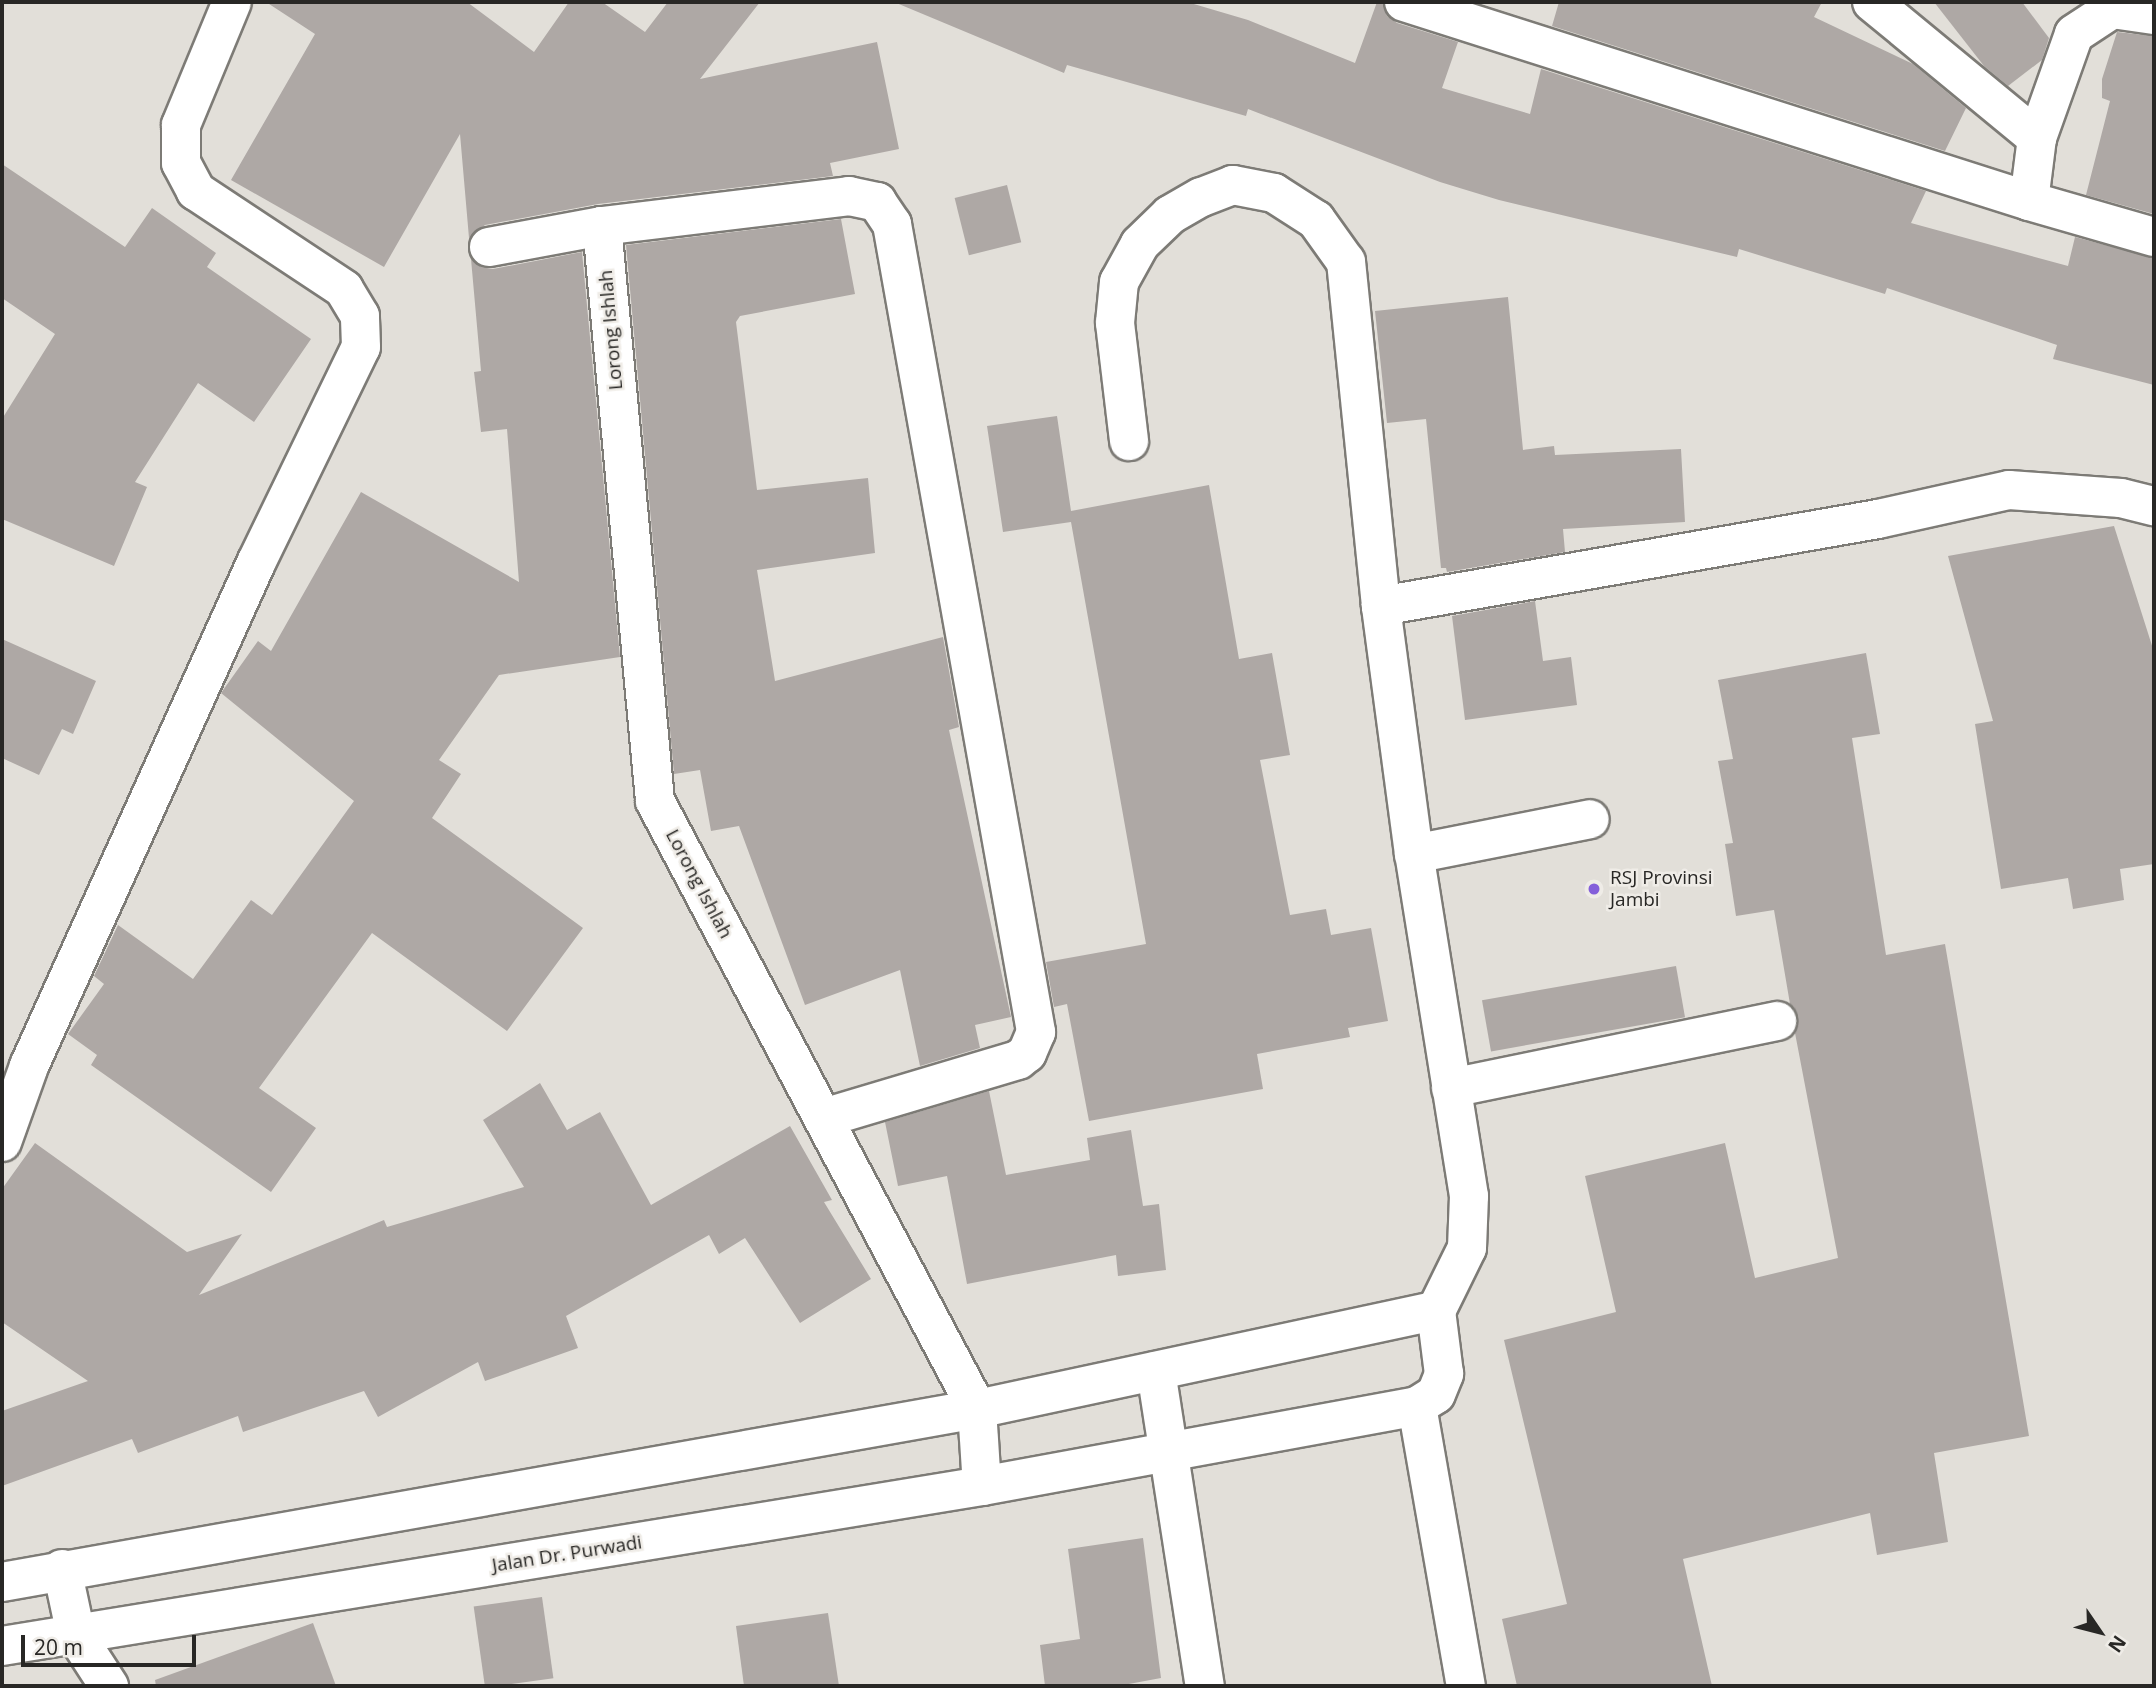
<!DOCTYPE html>
<style>
body{margin:0}
#map{position:relative;width:2156px;height:1688px;overflow:hidden;background:#e2dfd9;font-family:"Open Sans",sans-serif}
div>[style]{position:absolute}
.building>*{inset:0;background:#aea8a5;transform-origin:0 0}
.roads{filter:drop-shadow(2px 0 #7d7b76) drop-shadow(-2px 0 #7d7b76) drop-shadow(0 2px #7d7b76) drop-shadow(0 -2px #7d7b76)}
.minor>*{height:38px;margin:-19px;padding:0 19px;transform-origin:19px;border-radius:19px;background:#fff}
.dots>*{width:19px;height:19px;translate:-50% -50%;box-sizing:border-box;border:4px solid #efece7;border-radius:50%}
span{translate:-50% -50%;white-space:nowrap;text-align:center;line-height:1.15;-webkit-text-stroke:5px #efece7;paint-order:stroke}
.street-label{font-size:19px;color:#282725}
.poi-label{font-size:19px;color:#282725}
.left{translate:0 -50%;text-align:left}
.frame{position:absolute;inset:0;border:4px solid #282725;pointer-events:none}
.north{position:absolute;left:2065px;top:1597px;width:70px;height:70px;-webkit-text-stroke:5px #efece7;paint-order:stroke;rotate:125deg;font-size:19px;font-weight:700;line-height:28px;text-align:center;color:#282725}
.north::after{content:'';display:block;margin:auto;width:24px;height:32px;background:#282725;clip-path:polygon(50% 0,100% 100%,50% 72%,0 100%)}
.scale{position:absolute;left:21px;top:1635px;width:175px;height:32px;box-sizing:border-box;border:4px solid #282725;border-top:0;padding-left:9px;font-size:21px;line-height:24px;white-space:nowrap;color:#282725;-webkit-text-stroke:5px #efece7;paint-order:stroke}
</style>
<div id="map">
<div class="building">
<div style="clip-path:polygon(266px 2px,467px 2px,534px 52px,569px 2px,602px 2px,645px 32px,668px 2px,760px 2px,700px 79px,877px 42px,899px 149px,830px 163px,833px 176px,598px 204px,485px 225px,469px 238px,460px 134px,384px 267px,231px 180px,315px 34px)"></div>
<div style="clip-path:polygon(894px 2px,1187px 2px,1248px 20px,1355px 63px,1377px 2px,1383px 2px,1387px 16px,1397px 23px,1458px 42px,1442px 88px,1530px 114px,1541px 69px,1926px 191px,1911px 223px,2068px 266px,2075px 237px,2154px 258px,2154px 385px,2053px 359px,2057px 345px,1887px 288px,1885px 294px,1739px 249px,1737px 257px,1499px 200px,1440px 182px,1248px 109px,1246px 116px,1067px 65px,1064px 73px)"></div>
<div style="clip-path:polygon(1559px 2px,1822px 2px,1814px 17px,1913px 64px,1966px 108px,1945px 151px,1552px 26px)"></div>
<div style="clip-path:polygon(1934px 2px,2022px 2px,2049px 38px,2042px 60px,2008px 86px,1984px 66px)"></div>
<div style="clip-path:polygon(2117px 32px,2154px 36px,2154px 214px,2086px 195px,2110px 101px,2102px 98px,2102px 79px)"></div>
<div style="clip-path:polygon(2px 164px,125px 247px,152px 208px,216px 253px,207px 267px,311px 339px,254px 422px,198px 383px,135px 482px,147px 487px,114px 566px,2px 519px,2px 419px,55px 334px,2px 298px)"></div>
<div style="left:1007px;top:185px;width:59px;height:54px;rotate:76deg"></div>
<div style="clip-path:polygon(841px 219px,855px 294px,740px 316px,736px 322px,757px 490px,868px 478px,875px 553px,757px 570px,775px 681px,943px 637px,959px 727px,949px 730px,1011px 1017px,975px 1025px,980px 1048px,920px 1066px,900px 970px,805px 1005px,739px 826px,711px 831px,700px 770px,674px 774px,626px 245px)"></div>
<div style="clip-path:polygon(582px 252px,620px 657px,499px 675px,439px 760px,461px 774px,432px 818px,583px 928px,507px 1031px,372px 933px,259px 1088px,316px 1128px,271px 1192px,91px 1065px,97px 1055px,68px 1034px,104px 984px,94px 976px,118px 925px,193px 979px,251px 900px,272px 915px,354px 801px,221px 693px,258px 641px,271px 651px,361px 492px,519px 582px,507px 429px,481px 432px,474px 372px,481px 371px,471px 259px,481px 267px,493px 269px)"></div>
<div style="clip-path:polygon(1508px 297px,1523px 450px,1554px 446px,1555px 455px,1681px 449px,1685px 522px,1563px 529px,1565px 552px,1447px 572px,1446px 568px,1441px 568px,1426px 419px,1387px 423px,1375px 311px)"></div>
<div style="clip-path:polygon(1057px 416px,1071px 511px,1209px 485px,1239px 659px,1272px 653px,1290px 755px,1260px 760px,1290px 915px,1326px 909px,1331px 935px,1371px 928px,1388px 1021px,1348px 1028px,1350px 1037px,1257px 1054px,1263px 1089px,1089px 1121px,1067px 1004px,1054px 1007px,1046px 962px,1146px 944px,1071px 522px,1003px 532px,987px 426px)"></div>
<div style="clip-path:polygon(2114px 526px,2154px 652px,2154px 864px,2120px 869px,2124px 900px,2073px 909px,2068px 878px,2001px 889px,1975px 724px,1993px 721px,1948px 556px)"></div>
<div style="clip-path:polygon(1535px 601px,1543px 661px,1571px 657px,1577px 705px,1465px 720px,1452px 616px)"></div>
<div style="clip-path:polygon(2px 639px,96px 681px,73px 734px,62px 729px,39px 775px,2px 758px)"></div>
<div style="clip-path:polygon(1866px 653px,1880px 734px,1852px 738px,1886px 955px,1945px 944px,2029px 1436px,1934px 1453px,1948px 1542px,1877px 1555px,1870px 1513px,1683px 1559px,1712px 1686px,1517px 1686px,1502px 1619px,1567px 1604px,1504px 1340px,1616px 1312px,1585px 1176px,1725px 1143px,1755px 1278px,1838px 1258px,1795px 1033px,1798px 1017px,1790px 1004px,1774px 910px,1736px 916px,1725px 844px,1733px 843px,1718px 761px,1733px 759px,1718px 680px)"></div>
<div style="left:1676px;top:966px;width:52px;height:197px;rotate:80deg"></div>
<div style="clip-path:polygon(540px 1083px,567px 1130px,600px 1112px,651px 1205px,790px 1126px,832px 1200px,824px 1202px,871px 1279px,800px 1323px,745px 1238px,719px 1254px,709px 1235px,566px 1316px,578px 1348px,485px 1381px,478px 1362px,378px 1417px,364px 1391px,243px 1432px,238px 1416px,138px 1453px,132px 1439px,2px 1486px,2px 1411px,88px 1381px,2px 1322px,2px 1189px,35px 1143px,187px 1252px,242px 1234px,199px 1295px,384px 1220px,387px 1227px,524px 1187px,483px 1120px)"></div>
<div style="clip-path:polygon(989px 1091px,1006px 1175px,1090px 1160px,1087px 1138px,1131px 1130px,1143px 1206px,1159px 1204px,1166px 1270px,1118px 1276px,1116px 1255px,967px 1284px,947px 1176px,898px 1186px,885px 1122px)"></div>
<div style="clip-path:polygon(1143px 1538px,1161px 1678px,1118px 1686px,1045px 1686px,1040px 1645px,1080px 1639px,1068px 1549px)"></div>
<div style="left:542px;top:1597px;width:82px;height:69px;rotate:82deg"></div>
<div style="clip-path:polygon(828px 1613px,839px 1686px,744px 1686px,736px 1626px)"></div>
<div style="clip-path:polygon(313px 1623px,336px 1686px,156px 1686px,155px 1680px)"></div>
</div>
<div class="roads">
<div class="minor">
<div style="left:1404px;top:2px;width:656px;rotate:17.66deg"></div>
<div style="left:2029px;top:201px;width:130px;rotate:16.1deg"></div>
<div style="left:1872px;top:2px;width:214px;rotate:39.5deg"></div>
<div style="left:2029px;top:201px;width:64px;rotate:-82.8deg"></div>
<div style="left:2037px;top:138px;width:110px;rotate:-70.4deg"></div>
<div style="left:2074px;top:34px;width:45px;rotate:-33.3deg"></div>
<div style="left:2112px;top:9px;width:42px;rotate:8.1deg"></div>
<div style="left:602px;top:226px;width:577px;rotate:84.73deg"></div>
<div style="left:655px;top:801px;width:688px;rotate:62.09deg"></div>
<div style="left:977px;top:1409px;width:77px;rotate:86.3deg"></div>
<div style="left:489px;top:247px;width:115px;rotate:-10.5deg"></div>
<div style="left:602px;top:226px;width:249px;rotate:-6.9deg"></div>
<div style="left:849px;top:196px;width:29px;rotate:12deg"></div>
<div style="left:877px;top:202px;width:27px;rotate:56deg"></div>
<div style="left:892px;top:224px;width:821px;rotate:79.89deg"></div>
<div style="left:1036px;top:1032px;width:23px;rotate:113deg"></div>
<div style="left:1027px;top:1053px;width:11px;rotate:142deg"></div>
<div style="left:1018px;top:1060px;width:203px;rotate:163.4deg"></div>
<div style="left:1381px;top:606px;width:505px;rotate:-9.93deg"></div>
<div style="left:1878px;top:519px;width:134px;rotate:-12.5deg"></div>
<div style="left:2009px;top:490px;width:112px;rotate:4.1deg"></div>
<div style="left:2121px;top:498px;width:34px;rotate:14deg"></div>
<div style="left:1414px;top:854px;width:179px;rotate:-11.2deg"></div>
<div style="left:1451px;top:1088px;width:333px;rotate:-11.6deg"></div>
<div style="left:2px;top:1142px;width:81px;rotate:-70.4deg"></div>
<div style="left:29px;top:1066px;width:552px;rotate:-65.71deg"></div>
<div style="left:256px;top:563px;width:240px;rotate:-64.1deg"></div>
<div style="left:361px;top:347px;width:31px;rotate:-92deg"></div>
<div style="left:360px;top:316px;width:31px;rotate:-121deg"></div>
<div style="left:344px;top:289px;width:178px;rotate:-146.5deg"></div>
<div style="left:196px;top:191px;width:32px;rotate:-118deg"></div>
<div style="left:181px;top:163px;width:38px;rotate:-90deg"></div>
<div style="left:181px;top:125px;width:133px;rotate:-67.5deg"></div>
<div style="left:1156px;top:1371px;width:319px;rotate:81.2deg"></div>
<div style="left:1417px;top:1406px;width:284px;rotate:80.1deg"></div>
<div style="left:62px;top:1569px;width:67px;rotate:78deg"></div>
<div style="left:76px;top:1635px;width:61px;rotate:57.1deg"></div>
<div style="left:2px;top:1582px;width:990px;rotate:-10.06deg"></div>
<div style="left:977px;top:1409px;width:469px;rotate:-12.1deg"></div>
<div style="left:2px;top:1646px;width:993px;rotate:-9.27deg"></div>
<div style="left:982px;top:1486px;width:442px;rotate:-10.4deg"></div>
<div style="left:1417px;top:1406px;width:22px;rotate:-32deg"></div>
<div style="left:1436px;top:1394px;width:22px;rotate:-68deg"></div>
<div style="left:1444px;top:1374px;width:64px;rotate:-97.2deg"></div>
<div style="left:1436px;top:1311px;width:70px;rotate:-63.8deg"></div>
<div style="left:1467px;top:1248px;width:52px;rotate:-87.8deg"></div>
<div style="left:1469px;top:1196px;width:346px;rotate:-99.1deg"></div>
<div style="left:1414px;top:854px;width:250px;rotate:-97.6deg"></div>
<div style="left:1381px;top:606px;width:346px;rotate:-95.8deg"></div>
<div style="left:1346px;top:262px;width:52px;rotate:-125.5deg"></div>
<div style="left:1316px;top:220px;width:50px;rotate:-147.3deg"></div>
<div style="left:1274px;top:193px;width:42px;rotate:-169deg"></div>
<div style="left:1233px;top:185px;width:34px;rotate:159deg"></div>
<div style="left:1201px;top:197px;width:36px;rotate:150deg"></div>
<div style="left:1170px;top:215px;width:42px;rotate:136deg"></div>
<div style="left:1140px;top:244px;width:43px;rotate:118.9deg"></div>
<div style="left:1119px;top:282px;width:41px;rotate:95.6deg"></div>
<div style="left:1115px;top:323px;width:119px;rotate:83.2deg"></div>
</div>
</div>
<div class="dots">
<div style="left:1594px;top:889px;background:#845fda"></div>
</div>
<div class="street-label">
<span style="left:611px;top:330px;rotate:-95deg">Lorong Ishlah</span>
<span style="left:699px;top:884px;rotate:62deg">Lorong Ishlah</span>
<span style="left:567px;top:1554px;rotate:-9deg">Jalan Dr. Purwadi</span>
</div>
<div class="poi-label">
<span class="left" style="left:1610px;top:889px">RSJ Provinsi<br>Jambi</span>
</div>
<div class="frame"></div>
<div class="north">N</div>
<div class="scale">20 m</div>
</div>
